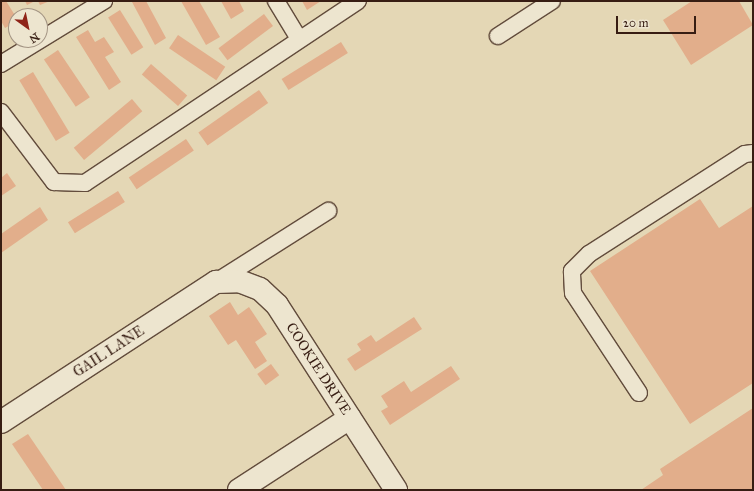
<!DOCTYPE html>
<style>
body{margin:0}
#map{position:relative;width:754px;height:491px;overflow:hidden;background:#e4d7b5;font-family:"IM FELL Great Primer",serif}
div>[style]{position:absolute}
.building>*{inset:0;background:#e2ae8b;transform-origin:0 0}
.roads{filter:drop-shadow(1px 0 #624c3c) drop-shadow(-1px 0 #624c3c) drop-shadow(0 1px #624c3c) drop-shadow(0 -1px #624c3c)}
.lane>*{height:16px;margin:-8px;padding:0 8px;transform-origin:8px;border-radius:8px;background:#ede5cf}
.street>*{height:22px;margin:-11px;padding:0 11px;transform-origin:11px;border-radius:11px;background:#ede5cf}
span{translate:-50% -50%;white-space:nowrap;text-align:center;line-height:1.15;-webkit-text-stroke:3px #ede5cf;paint-order:stroke}
.street-label{font-size:14px;color:#371d13}
.frame{position:absolute;inset:0;border:2px solid #371d13;pointer-events:none}
.north{position:absolute;left:8px;top:8px;width:40px;height:40px;box-sizing:border-box;background:#ede5cf;border:1px solid #a49584;border-radius:50%;rotate:147deg;font-size:11px;font-weight:700;line-height:16px;text-align:center;color:#371d13}
.north::after{content:'';display:block;margin:auto;width:14px;height:18px;background:#8f2418;clip-path:polygon(50% 0,100% 100%,50% 72%,0 100%)}
.scale{position:absolute;left:616px;top:16px;width:80px;height:18px;box-sizing:border-box;border:2px solid #371d13;border-top:0;padding-left:5px;font-size:12px;line-height:14px;white-space:nowrap;color:#371d13;-webkit-text-stroke:3px #ede5cf;paint-order:stroke}
</style>
<div id="map">
<div class="building">
<div style="clip-path:polygon(1px 1px,6px 1px,16px 17px,16px 22px,5px 28px,1px 21px)"></div>
<div style="clip-path:polygon(25px 1px,35px 1px,27px 5px)"></div>
<div style="clip-path:polygon(38px 1px,50px 1px,40px 5px)"></div>
<div style="clip-path:polygon(133px 1px,146px 1px,166px 38px,155px 45px,132px 2px)"></div>
<div style="clip-path:polygon(181px 1px,199px 1px,220px 37px,206px 45px)"></div>
<div style="clip-path:polygon(221px 1px,239px 1px,244px 11px,231px 19px)"></div>
<div style="clip-path:polygon(302px 1px,321px 1px,307px 10px)"></div>
<div style="clip-path:polygon(692px 1px,739px 1px,753px 25px,691px 65px,663px 20px)"></div>
<div style="left:120px;top:10px;width:44px;height:14px;rotate:58deg"></div>
<div style="left:264px;top:14px;width:15px;height:57px;rotate:53deg"></div>
<div style="clip-path:polygon(88px 30px,95px 42px,104px 37px,114px 52px,105px 57px,121px 82px,109px 90px,76px 37px)"></div>
<div style="left:178px;top:35px;width:57px;height:16px;rotate:34deg"></div>
<div style="left:341px;top:42px;width:13px;height:70px;rotate:58deg"></div>
<div style="left:58px;top:50px;width:57px;height:17px;rotate:56deg"></div>
<div style="left:151px;top:64px;width:48px;height:14px;rotate:41deg"></div>
<div style="left:33px;top:72px;width:71px;height:16px;rotate:59deg"></div>
<div style="left:259px;top:90px;width:16px;height:74px;rotate:55deg"></div>
<div style="left:132px;top:99px;width:16px;height:76px;rotate:50deg"></div>
<div style="left:186px;top:139px;width:14px;height:69px;rotate:56deg"></div>
<div style="clip-path:polygon(7px 173px,16px 186px,1px 196px,1px 178px)"></div>
<div style="left:118px;top:191px;width:13px;height:59px;rotate:58deg"></div>
<div style="clip-path:polygon(700px 199px,719px 228px,753px 206px,753px 383px,690px 424px,590px 271px)"></div>
<div style="clip-path:polygon(40px 207px,48px 220px,1px 253px,1px 234px)"></div>
<div style="clip-path:polygon(230px 302px,238px 315px,249px 307px,267px 334px,255px 342px,267px 361px,255px 369px,236px 340px,228px 345px,209px 316px)"></div>
<div style="clip-path:polygon(414px 317px,422px 329px,355px 371px,347px 359px,361px 350px,357px 344px,371px 335px,376px 342px)"></div>
<div style="left:271px;top:364px;width:14px;height:17px;rotate:54deg"></div>
<div style="clip-path:polygon(451px 366px,460px 379px,390px 425px,381px 411px,388px 407px,381px 396px,404px 381px,411px 392px)"></div>
<div style="clip-path:polygon(753px 408px,753px 490px,641px 490px,663px 475px,660px 469px)"></div>
<div style="clip-path:polygon(28px 434px,66px 490px,43px 490px,12px 444px)"></div>
</div>
<div class="roads">
<div class="lane">
<div style="left:276px;top:1px;width:44px;rotate:58.8deg"></div>
<div style="left:498px;top:36px;width:64px;rotate:-32.9deg"></div>
<div style="left:1px;top:64px;width:121px;rotate:-31.5deg"></div>
<div style="left:1px;top:112px;width:88px;rotate:52.9deg"></div>
<div style="left:54px;top:182px;width:31px;rotate:2deg"></div>
<div style="left:85px;top:183px;width:328px;rotate:-33.7deg"></div>
<div style="left:216px;top:282px;width:133px;rotate:-32.4deg"></div>
<div style="left:639px;top:393px;width:120px;rotate:-123.4deg"></div>
<div style="left:573px;top:293px;width:22px;rotate:-93deg"></div>
<div style="left:572px;top:271px;width:24px;rotate:-45deg"></div>
<div style="left:589px;top:254px;width:185px;rotate:-32.7deg"></div>
<div style="left:745px;top:154px;width:8px;rotate:-7deg"></div>
</div>
<div class="street">
<div style="left:1px;top:422px;width:257px;rotate:-33.1deg"></div>
<div style="left:216px;top:282px;width:23px;rotate:-2deg"></div>
<div style="left:239px;top:281px;width:22px;rotate:21deg"></div>
<div style="left:260px;top:289px;width:23px;rotate:43deg"></div>
<div style="left:277px;top:305px;width:220px;rotate:57.2deg"></div>
<div style="left:239px;top:490px;width:132px;rotate:-33deg"></div>
</div>
</div>
<div class="street-label">
<span style="left:109px;top:352px;rotate:-33deg">GAIL LANE</span>
<span style="left:318px;top:369px;rotate:57deg">COOKIE DRIVE</span>
</div>
<div class="frame"></div>
<div class="north">N</div>
<div class="scale">20 m</div>
</div>
